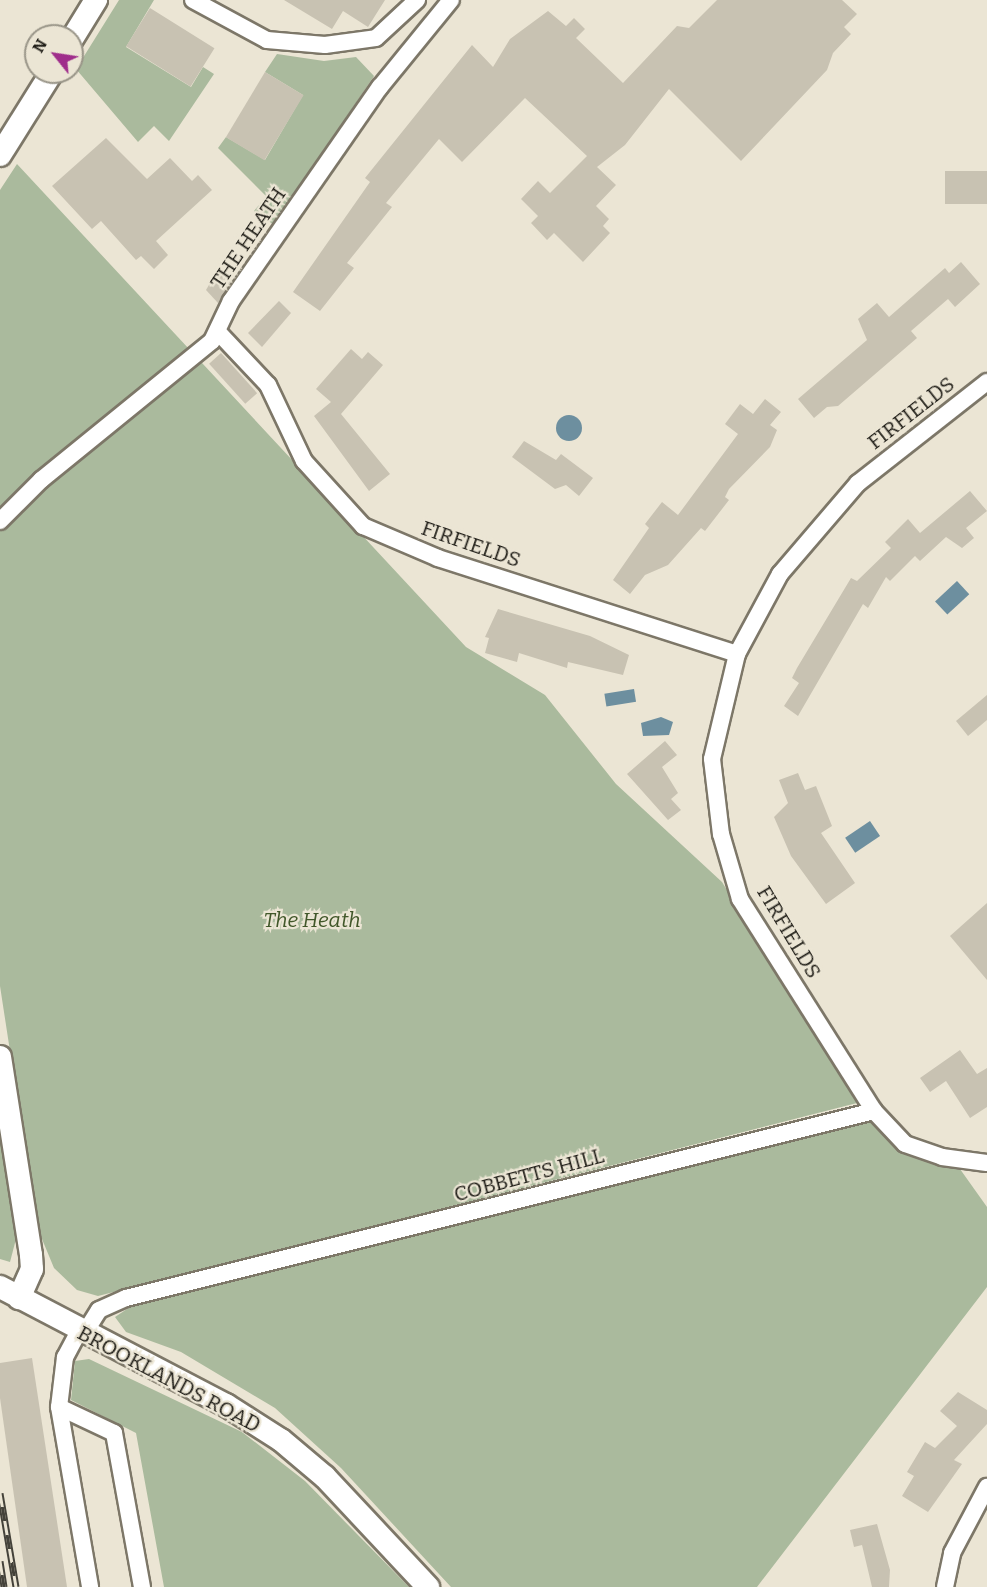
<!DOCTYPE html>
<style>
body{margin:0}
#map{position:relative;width:987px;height:1587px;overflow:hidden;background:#ebe5d4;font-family:Bitter,serif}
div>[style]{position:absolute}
.green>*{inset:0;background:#aaba9d}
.water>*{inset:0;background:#6d8f9f;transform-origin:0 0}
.round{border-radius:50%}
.building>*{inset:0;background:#c8c2b2;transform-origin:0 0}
.roads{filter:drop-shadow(2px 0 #7d7768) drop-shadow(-2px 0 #7d7768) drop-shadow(0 2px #7d7768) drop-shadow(0 -2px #7d7768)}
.street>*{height:16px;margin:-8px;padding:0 8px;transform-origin:8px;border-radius:8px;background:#fff}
.secondary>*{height:22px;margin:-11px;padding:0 11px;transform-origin:11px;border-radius:11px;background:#fff}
.rail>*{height:7px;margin-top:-3.5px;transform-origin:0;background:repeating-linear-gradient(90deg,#ebe5d4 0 14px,#44423a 0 28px);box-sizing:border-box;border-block:2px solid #44423a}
span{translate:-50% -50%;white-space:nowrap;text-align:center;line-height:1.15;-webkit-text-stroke:4.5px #ebe5d4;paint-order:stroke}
.street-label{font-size:21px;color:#1e1c16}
.park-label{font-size:21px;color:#415729;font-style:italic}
.north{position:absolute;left:24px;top:24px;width:60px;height:60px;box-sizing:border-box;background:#ebe5d4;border:2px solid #999588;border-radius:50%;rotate:300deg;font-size:16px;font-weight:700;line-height:24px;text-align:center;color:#1e1c16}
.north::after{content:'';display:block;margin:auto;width:21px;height:27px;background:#9f2e8b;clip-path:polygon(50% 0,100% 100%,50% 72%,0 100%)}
</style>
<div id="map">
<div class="green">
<div style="clip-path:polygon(119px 0,154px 0,126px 47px,191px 87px,203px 67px,214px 74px,169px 141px,154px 126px,138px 142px,76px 69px)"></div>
<div style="clip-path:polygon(277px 54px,324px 61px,356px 57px,374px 76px,274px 225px,254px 211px,266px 196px,218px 148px,226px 137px,265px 160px,303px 95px,265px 72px)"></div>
<div style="clip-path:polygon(17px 164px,466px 647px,545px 695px,616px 784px,722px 882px,857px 1103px,98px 1296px,77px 1290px,54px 1268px,37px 1227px,0 986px,0 190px)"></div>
<div style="clip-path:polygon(874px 1116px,902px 1149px,960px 1169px,987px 1207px,987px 1287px,757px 1587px,451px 1587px,341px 1468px,275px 1408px,181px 1352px,126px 1332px,115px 1317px,130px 1307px)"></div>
<div style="clip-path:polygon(0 1136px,16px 1239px,10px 1262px,0 1259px)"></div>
<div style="clip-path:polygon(89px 1359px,242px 1432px,305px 1481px,409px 1587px,164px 1587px,136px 1433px,71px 1400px,75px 1361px)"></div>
</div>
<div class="water">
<div class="round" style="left:556px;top:415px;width:26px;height:26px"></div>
<div style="left:957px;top:581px;width:18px;height:30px;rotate:47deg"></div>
<div style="left:634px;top:689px;width:13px;height:30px;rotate:81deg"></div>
<div style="clip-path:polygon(661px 717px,673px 722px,669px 735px,643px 736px,641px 723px)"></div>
<div style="left:870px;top:821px;width:18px;height:30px;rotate:56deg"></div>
</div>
<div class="building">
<div style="clip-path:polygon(284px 0,385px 0,368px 27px,343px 11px,332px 29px)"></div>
<div style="clip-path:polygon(717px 0,842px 0,857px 14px,844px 27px,851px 34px,833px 53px,827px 70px,741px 161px,669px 89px,625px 145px,597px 167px,616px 185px,596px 206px,609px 219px,603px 226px,610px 233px,583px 262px,554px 233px,547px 240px,531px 223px,538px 216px,521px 199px,538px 181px,550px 193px,587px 156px,525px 98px,462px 162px,439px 139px,386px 203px,392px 207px,347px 263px,354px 268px,320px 311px,293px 292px,370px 182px,365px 178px,472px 45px,493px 67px,510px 39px,548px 11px,566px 26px,574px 18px,585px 29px,576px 38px,623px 83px,677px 26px,689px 28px)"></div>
<div style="left:150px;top:8px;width:76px;height:45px;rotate:32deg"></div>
<div style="left:265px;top:72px;width:45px;height:76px;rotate:31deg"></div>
<div style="clip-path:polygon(106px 138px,147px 179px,170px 158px,192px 181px,198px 175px,212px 190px,156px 241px,168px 255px,154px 269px,141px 256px,136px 260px,101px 221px,92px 229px,52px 186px)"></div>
<div style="left:987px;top:171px;width:33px;height:42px;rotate:90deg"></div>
<div style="clip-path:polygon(961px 262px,980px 284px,955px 307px,948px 299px,911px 331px,917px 338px,838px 406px,827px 407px,814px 418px,798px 399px,867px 340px,858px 319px,877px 303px,889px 317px,945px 268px,949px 273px)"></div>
<div style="clip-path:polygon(217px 271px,232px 280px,218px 303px,206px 290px)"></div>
<div style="clip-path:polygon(279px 301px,291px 313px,262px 347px,248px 333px)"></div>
<div style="clip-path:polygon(351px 349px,362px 359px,368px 352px,383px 365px,341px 414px,390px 474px,369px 491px,314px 416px,331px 402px,316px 389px)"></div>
<div style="left:221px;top:353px;width:54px;height:16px;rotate:48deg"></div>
<div style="clip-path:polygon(765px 399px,781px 412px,770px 425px,777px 430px,770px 447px,729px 489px,725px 497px,729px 500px,705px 531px,701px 528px,668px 565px,645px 575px,630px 594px,613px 580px,649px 528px,645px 524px,662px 502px,678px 515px,738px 434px,725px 424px,740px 404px,753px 414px)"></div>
<div style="clip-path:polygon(524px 441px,556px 460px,561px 454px,593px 478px,579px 496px,566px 485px,555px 489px,512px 457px)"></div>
<div style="clip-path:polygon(970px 491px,987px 511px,966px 528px,974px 538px,962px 548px,946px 537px,920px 561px,915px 556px,890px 581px,886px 577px,868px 608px,863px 604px,798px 716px,784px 706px,799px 683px,792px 678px,797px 668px,851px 578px,857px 581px,891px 548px,885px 542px,908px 519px,920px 533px)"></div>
<div style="clip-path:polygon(498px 609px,590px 636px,629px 655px,623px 675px,568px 662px,567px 668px,519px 653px,517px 662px,485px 653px,489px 638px,485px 637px)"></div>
<div style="clip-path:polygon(987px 695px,987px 720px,968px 736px,956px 721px)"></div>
<div style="clip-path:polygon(665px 741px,677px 755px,662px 767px,678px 793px,671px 799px,681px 810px,668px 820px,627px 774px)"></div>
<div style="clip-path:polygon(798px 773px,805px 790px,816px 786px,832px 826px,821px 833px,855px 883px,826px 904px,791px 856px,774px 817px,788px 803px,779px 780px)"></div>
<div style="clip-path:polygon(987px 903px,987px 980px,950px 936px)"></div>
<div style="clip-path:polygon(960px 1050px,977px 1074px,987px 1068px,987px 1107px,970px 1118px,946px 1081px,930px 1092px,920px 1078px)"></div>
<div style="clip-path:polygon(32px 1358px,67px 1587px,27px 1587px,0 1398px,0 1363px)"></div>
<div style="clip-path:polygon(958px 1392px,987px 1410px,987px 1424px,954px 1460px,962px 1464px,928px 1512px,902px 1496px,914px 1476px,907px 1472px,925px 1442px,935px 1448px,957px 1426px,940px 1411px)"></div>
<div style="clip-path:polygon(877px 1524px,890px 1570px,889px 1587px,872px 1587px,862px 1545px,854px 1547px,850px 1530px)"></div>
</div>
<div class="roads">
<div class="street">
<div style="left:193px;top:0;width:84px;rotate:28.4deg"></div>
<div style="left:267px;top:40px;width:58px;rotate:4.9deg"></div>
<div style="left:325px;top:45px;width:51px;rotate:-7.8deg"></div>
<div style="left:376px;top:38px;width:56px;rotate:-42.8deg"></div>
<div style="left:218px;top:332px;width:73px;rotate:46.7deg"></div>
<div style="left:268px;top:385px;width:84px;rotate:64.7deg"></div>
<div style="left:304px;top:461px;width:88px;rotate:47.8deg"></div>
<div style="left:363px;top:526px;width:82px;rotate:23.1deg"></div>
<div style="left:438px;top:558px;width:314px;rotate:17.8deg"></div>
<div style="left:987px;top:382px;width:164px;rotate:141.9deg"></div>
<div style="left:858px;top:483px;width:120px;rotate:130.6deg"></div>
<div style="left:780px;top:574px;width:91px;rotate:118.3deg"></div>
<div style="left:737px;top:654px;width:108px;rotate:103.4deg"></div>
<div style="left:712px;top:759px;width:76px;rotate:83.2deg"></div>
<div style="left:721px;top:834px;width:68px;rotate:73.7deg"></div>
<div style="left:740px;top:899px;width:251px;rotate:57.7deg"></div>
<div style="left:874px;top:1111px;width:45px;rotate:46.8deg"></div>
<div style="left:905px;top:1144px;width:39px;rotate:19deg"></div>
<div style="left:942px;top:1157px;width:45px;rotate:7.6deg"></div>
<div style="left:0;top:521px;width:58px;rotate:-45deg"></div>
<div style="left:41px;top:480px;width:220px;rotate:-39.1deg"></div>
<div style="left:212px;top:341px;width:44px;rotate:-64.6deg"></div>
<div style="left:231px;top:301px;width:261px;rotate:-55.2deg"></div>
<div style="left:380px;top:87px;width:112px;rotate:-50.8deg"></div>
<div style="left:79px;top:1331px;width:30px;rotate:118deg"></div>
<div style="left:65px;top:1357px;width:50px;rotate:96.8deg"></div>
<div style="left:59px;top:1407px;width:183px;rotate:80.2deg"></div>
<div style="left:84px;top:1334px;width:28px;rotate:-58deg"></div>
<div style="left:99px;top:1310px;width:30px;rotate:-24deg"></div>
<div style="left:126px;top:1298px;width:771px;rotate:-14.04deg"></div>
<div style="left:59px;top:1407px;width:61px;rotate:25.3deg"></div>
<div style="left:114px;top:1433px;width:157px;rotate:79.7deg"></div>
<div style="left:945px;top:1587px;width:35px;rotate:-78deg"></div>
<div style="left:952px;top:1553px;width:75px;rotate:-62.1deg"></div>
</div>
<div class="secondary">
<div style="left:72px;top:39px;width:46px;rotate:-58.4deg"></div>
<div style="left:0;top:155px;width:98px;rotate:-57.9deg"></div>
<div style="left:0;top:1057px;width:200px;rotate:81.1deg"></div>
<div style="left:31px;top:1255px;width:14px;rotate:86deg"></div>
<div style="left:32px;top:1269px;width:32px;rotate:114deg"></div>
<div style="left:0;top:1287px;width:255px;rotate:27.6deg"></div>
<div style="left:226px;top:1405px;width:65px;rotate:32.5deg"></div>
<div style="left:281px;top:1440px;width:57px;rotate:40.1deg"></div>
<div style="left:325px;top:1477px;width:151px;rotate:46.9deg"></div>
</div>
</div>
<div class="rail">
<div style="left:0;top:1493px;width:95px;rotate:80.3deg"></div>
<div style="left:0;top:1561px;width:26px;rotate:81deg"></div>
</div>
<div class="street-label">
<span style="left:248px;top:238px;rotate:-56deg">THE HEATH</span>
<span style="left:911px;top:413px;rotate:-38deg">FIRFIELDS</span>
<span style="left:471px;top:544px;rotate:19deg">FIRFIELDS</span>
<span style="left:789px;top:932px;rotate:59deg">FIRFIELDS</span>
<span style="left:529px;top:1175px;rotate:-15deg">COBBETTS HILL</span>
<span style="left:169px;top:1379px;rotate:28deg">BROOKLANDS ROAD</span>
</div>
<div class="park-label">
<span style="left:312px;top:920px">The Heath</span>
</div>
<div class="north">N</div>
</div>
